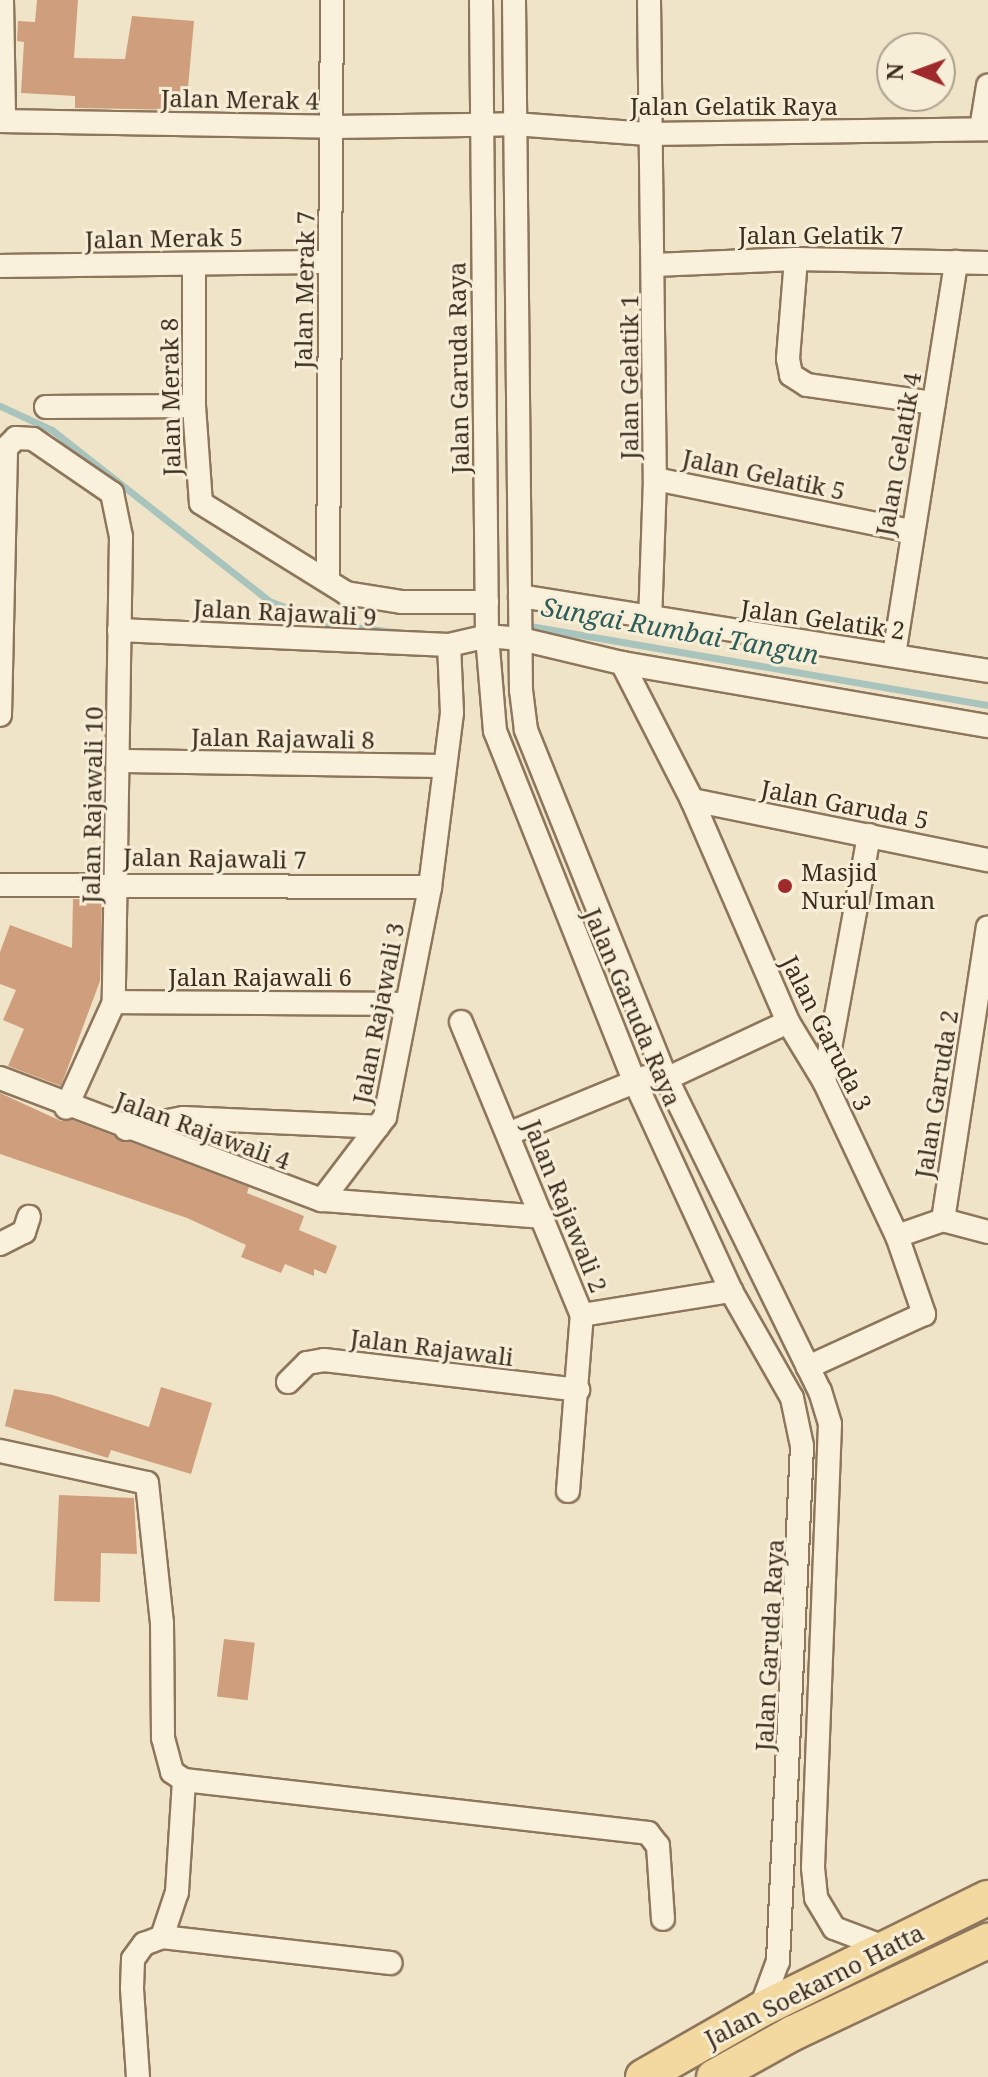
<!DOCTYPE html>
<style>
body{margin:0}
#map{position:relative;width:988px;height:2077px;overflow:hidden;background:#f0e4c8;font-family:"Noto Serif",serif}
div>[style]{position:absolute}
.stream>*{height:7px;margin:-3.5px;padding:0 3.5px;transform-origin:3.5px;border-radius:3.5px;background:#a9c4bc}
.building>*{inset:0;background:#cf9f7d;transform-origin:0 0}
.roads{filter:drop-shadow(2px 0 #8d765c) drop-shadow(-2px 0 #8d765c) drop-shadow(0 2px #8d765c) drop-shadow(0 -2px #8d765c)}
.minor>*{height:22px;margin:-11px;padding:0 11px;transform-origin:11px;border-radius:11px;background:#faf1dc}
.primary>*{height:34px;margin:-17px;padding:0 17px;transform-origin:17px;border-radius:17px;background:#f3d9a0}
.dots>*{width:22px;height:22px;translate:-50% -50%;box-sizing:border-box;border:4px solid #f7eed8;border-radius:50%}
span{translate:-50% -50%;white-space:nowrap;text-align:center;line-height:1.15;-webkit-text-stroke:6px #f7eed8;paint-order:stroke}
.street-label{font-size:24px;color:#3d2e20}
.poi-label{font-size:24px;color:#3d2e20}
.left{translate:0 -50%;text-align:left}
.water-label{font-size:26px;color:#2f5d5a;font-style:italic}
.north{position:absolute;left:876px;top:32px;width:80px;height:80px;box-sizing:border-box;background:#f7eed8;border:2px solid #ada18e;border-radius:50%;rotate:271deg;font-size:22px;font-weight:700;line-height:32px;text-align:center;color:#3d2e20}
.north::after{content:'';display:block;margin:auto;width:28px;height:36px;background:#9e2a2b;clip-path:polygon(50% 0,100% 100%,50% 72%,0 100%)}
</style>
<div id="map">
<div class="stream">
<div style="left:0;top:406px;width:57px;rotate:24.8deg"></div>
<div style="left:52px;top:430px;width:276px;rotate:38.2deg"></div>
<div style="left:269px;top:601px;width:65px;rotate:20.7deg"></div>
<div style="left:330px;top:624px;width:64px;rotate:7.2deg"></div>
<div style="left:524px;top:625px;width:471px;rotate:9.8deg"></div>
</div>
<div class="building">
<div style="clip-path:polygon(37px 0,78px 0,74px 58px,125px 59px,132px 16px,194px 21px,186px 110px,75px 108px,75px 96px,21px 93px,24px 42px,17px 41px,18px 21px,35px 22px)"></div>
<div style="clip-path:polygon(73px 899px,102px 900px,100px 981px,61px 1086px,8px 1066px,24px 1029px,3px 1020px,16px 990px,0 984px,0 952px,10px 925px,72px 948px)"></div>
<div style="clip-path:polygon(0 1093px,61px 1121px,72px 1120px,249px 1187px,247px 1193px,304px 1216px,299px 1230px,337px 1246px,326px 1274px,314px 1269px,314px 1276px,285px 1264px,281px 1273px,241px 1257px,246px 1245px,187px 1218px,0 1154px)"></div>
<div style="clip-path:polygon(161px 1387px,212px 1403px,191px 1474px,111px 1450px,108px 1458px,5px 1426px,14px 1389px,53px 1395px,149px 1427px)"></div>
<div style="clip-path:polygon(59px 1495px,134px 1498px,137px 1554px,101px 1553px,100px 1602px,54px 1601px)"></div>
<div style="left:224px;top:1639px;width:31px;height:58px;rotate:7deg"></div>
</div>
<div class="roads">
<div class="minor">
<div style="left:2px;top:0;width:120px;rotate:89deg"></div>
<div style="left:481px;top:0;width:636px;rotate:89.46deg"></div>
<div style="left:487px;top:636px;width:95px;rotate:85.2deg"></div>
<div style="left:495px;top:731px;width:378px;rotate:68.3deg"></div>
<div style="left:635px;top:1082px;width:230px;rotate:65.3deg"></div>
<div style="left:731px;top:1291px;width:123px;rotate:60.3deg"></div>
<div style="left:792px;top:1398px;width:49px;rotate:78.2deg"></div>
<div style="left:802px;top:1446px;width:516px;rotate:92.67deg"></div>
<div style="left:778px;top:1961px;width:52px;rotate:110.2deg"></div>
<div style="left:514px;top:0;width:690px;rotate:89.42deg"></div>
<div style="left:521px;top:690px;width:40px;rotate:82.9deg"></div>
<div style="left:526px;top:730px;width:365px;rotate:68.1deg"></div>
<div style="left:662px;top:1069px;width:359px;rotate:63.9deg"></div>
<div style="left:820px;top:1391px;width:34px;rotate:73deg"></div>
<div style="left:830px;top:1424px;width:444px;rotate:92.2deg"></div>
<div style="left:813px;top:1868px;width:30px;rotate:84deg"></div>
<div style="left:816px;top:1898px;width:35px;rotate:59deg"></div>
<div style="left:834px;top:1928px;width:53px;rotate:20.8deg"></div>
<div style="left:649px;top:0;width:479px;rotate:89.3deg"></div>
<div style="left:655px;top:479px;width:142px;rotate:92deg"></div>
<div style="left:0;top:121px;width:333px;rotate:1deg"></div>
<div style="left:333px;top:127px;width:181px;rotate:-0.9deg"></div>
<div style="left:514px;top:124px;width:134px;rotate:4.3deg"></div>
<div style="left:648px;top:134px;width:340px;rotate:-0.8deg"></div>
<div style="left:981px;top:129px;width:44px;rotate:-80.8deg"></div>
<div style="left:796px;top:259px;width:100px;rotate:94.6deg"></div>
<div style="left:788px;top:359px;width:16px;rotate:79deg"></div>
<div style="left:791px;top:375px;width:19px;rotate:32deg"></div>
<div style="left:807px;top:385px;width:128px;rotate:8.1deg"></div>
<div style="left:194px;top:264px;width:142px;rotate:90deg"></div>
<div style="left:194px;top:406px;width:97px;rotate:85.9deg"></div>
<div style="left:201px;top:503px;width:171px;rotate:31.8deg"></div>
<div style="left:346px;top:593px;width:57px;rotate:9.1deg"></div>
<div style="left:402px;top:602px;width:85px"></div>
<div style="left:654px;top:265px;width:142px;rotate:-2.4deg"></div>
<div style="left:796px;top:259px;width:192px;rotate:1.2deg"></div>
<div style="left:0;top:266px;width:329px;rotate:-0.7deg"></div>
<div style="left:46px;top:407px;width:148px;rotate:-0.4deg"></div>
<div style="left:655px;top:479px;width:260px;rotate:11.5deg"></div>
<div style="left:328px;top:581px;width:581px;rotate:-89.61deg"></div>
<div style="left:520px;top:596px;width:474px;rotate:9.1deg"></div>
<div style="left:119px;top:630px;width:330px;rotate:2.6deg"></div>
<div style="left:449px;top:645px;width:39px;rotate:-13deg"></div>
<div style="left:487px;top:636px;width:34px;rotate:5deg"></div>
<div style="left:521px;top:639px;width:104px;rotate:13.4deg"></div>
<div style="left:622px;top:663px;width:371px;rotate:9.8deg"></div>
<div style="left:894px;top:655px;width:398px;rotate:-81deg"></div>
<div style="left:622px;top:663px;width:154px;rotate:62.9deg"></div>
<div style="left:692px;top:800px;width:242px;rotate:66.6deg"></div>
<div style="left:788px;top:1022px;width:69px;rotate:58.6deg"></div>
<div style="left:824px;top:1081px;width:171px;rotate:64.8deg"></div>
<div style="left:897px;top:1236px;width:83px;rotate:70.9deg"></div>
<div style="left:924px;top:1314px;width:128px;rotate:155.4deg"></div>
<div style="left:0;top:715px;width:267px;rotate:-88.7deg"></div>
<div style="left:6px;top:448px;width:14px;rotate:-45deg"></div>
<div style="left:16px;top:438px;width:17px;rotate:3deg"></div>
<div style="left:33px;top:439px;width:96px;rotate:34.4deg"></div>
<div style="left:112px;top:493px;width:45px;rotate:78.4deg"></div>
<div style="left:121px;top:537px;width:465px;rotate:90.9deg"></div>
<div style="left:114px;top:1002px;width:116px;rotate:114.4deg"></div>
<div style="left:120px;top:761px;width:325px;rotate:0.9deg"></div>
<div style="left:692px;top:800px;width:302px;rotate:11.5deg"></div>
<div style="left:0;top:885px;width:430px;rotate:0.3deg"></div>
<div style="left:114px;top:1002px;width:292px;rotate:0.4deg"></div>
<div style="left:461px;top:1022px;width:317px;rotate:67.6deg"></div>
<div style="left:582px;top:1315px;width:151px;rotate:-9.2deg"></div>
<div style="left:0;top:1078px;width:344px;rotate:20.8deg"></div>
<div style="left:322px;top:1200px;width:221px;rotate:4.4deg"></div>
<div style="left:668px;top:1078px;width:132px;rotate:-25deg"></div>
<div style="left:824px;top:1081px;width:250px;rotate:-79.6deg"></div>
<div style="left:126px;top:1129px;width:58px;rotate:-10.9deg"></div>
<div style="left:183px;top:1118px;width:195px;rotate:2.6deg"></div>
<div style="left:508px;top:1134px;width:149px;rotate:-22.4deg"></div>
<div style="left:322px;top:1200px;width:104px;rotate:-52.8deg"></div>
<div style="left:385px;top:1117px;width:234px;rotate:-78.9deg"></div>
<div style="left:430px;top:887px;width:175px;rotate:-82.8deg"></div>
<div style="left:452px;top:713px;width:68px;rotate:-92.5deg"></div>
<div style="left:943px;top:1220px;width:296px;rotate:-81.3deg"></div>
<div style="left:943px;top:1220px;width:47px;rotate:14.9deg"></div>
<div style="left:897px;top:1236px;width:49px;rotate:-19.2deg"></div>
<div style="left:0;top:1244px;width:27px;rotate:-27deg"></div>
<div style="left:24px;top:1232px;width:16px;rotate:-72deg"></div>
<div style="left:288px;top:1382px;width:27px;rotate:-45deg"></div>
<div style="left:307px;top:1363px;width:17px;rotate:-10deg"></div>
<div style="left:324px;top:1360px;width:256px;rotate:6.7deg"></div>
<div style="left:0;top:1451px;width:150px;rotate:12.3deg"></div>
<div style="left:147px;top:1483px;width:141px;rotate:83.9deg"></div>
<div style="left:162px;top:1623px;width:115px;rotate:89.5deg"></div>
<div style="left:163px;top:1738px;width:35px;rotate:75deg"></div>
<div style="left:172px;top:1772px;width:14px;rotate:34deg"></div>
<div style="left:184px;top:1780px;width:467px;rotate:6.5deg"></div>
<div style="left:648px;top:1833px;width:16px;rotate:52deg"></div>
<div style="left:658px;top:1846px;width:73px;rotate:86.1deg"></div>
<div style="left:568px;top:1491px;width:177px;rotate:-85.5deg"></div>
<div style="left:162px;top:1937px;width:47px;rotate:-71.6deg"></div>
<div style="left:177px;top:1892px;width:112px;rotate:-86.4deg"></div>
<div style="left:138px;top:2077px;width:89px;rotate:-93.9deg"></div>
<div style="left:132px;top:1988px;width:29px;rotate:-88deg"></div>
<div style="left:133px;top:1959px;width:19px;rotate:-54deg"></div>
<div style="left:144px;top:1944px;width:19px;rotate:-21deg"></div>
<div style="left:162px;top:1937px;width:230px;rotate:6.5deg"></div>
</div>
<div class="primary">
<div style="left:643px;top:2077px;width:135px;rotate:-29.8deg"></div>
<div style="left:760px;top:2010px;width:254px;rotate:-26.2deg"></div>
<div style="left:714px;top:2077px;width:90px;rotate:-29.1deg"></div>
<div style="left:793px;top:2033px;width:216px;rotate:-25.3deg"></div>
</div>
</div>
<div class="dots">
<div style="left:785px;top:886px;background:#9e2a2b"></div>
</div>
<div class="street-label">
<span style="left:240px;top:99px;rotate:1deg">Jalan Merak 4</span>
<span style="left:734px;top:106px">Jalan Gelatik Raya</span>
<span style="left:821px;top:235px">Jalan Gelatik 7</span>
<span style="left:164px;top:238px;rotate:-1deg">Jalan Merak 5</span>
<span style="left:304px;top:290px;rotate:-89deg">Jalan Merak 7</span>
<span style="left:458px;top:368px;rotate:-91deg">Jalan Garuda Raya</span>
<span style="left:629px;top:377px;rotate:-90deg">Jalan Gelatik 1</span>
<span style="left:170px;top:397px;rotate:-91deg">Jalan Merak 8</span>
<span style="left:898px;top:454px;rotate:-80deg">Jalan Gelatik 4</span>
<span style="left:764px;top:474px;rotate:12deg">Jalan Gelatik 5</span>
<span style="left:285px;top:612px;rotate:3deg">Jalan Rajawali 9</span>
<span style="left:823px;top:619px;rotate:8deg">Jalan Gelatik 2</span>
<span style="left:283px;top:738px;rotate:1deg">Jalan Rajawali 8</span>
<span style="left:845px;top:804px;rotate:11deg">Jalan Garuda 5</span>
<span style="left:92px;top:805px;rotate:-89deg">Jalan Rajawali 10</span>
<span style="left:215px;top:858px;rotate:1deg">Jalan Rajawali 7</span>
<span style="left:260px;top:977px">Jalan Rajawali 6</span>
<span style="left:633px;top:1007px;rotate:67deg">Jalan Garuda Raya</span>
<span style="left:378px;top:1013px;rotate:-79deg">Jalan Rajawali 3</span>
<span style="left:827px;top:1033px;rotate:63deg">Jalan Garuda 3</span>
<span style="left:936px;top:1094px;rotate:-81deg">Jalan Garuda 2</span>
<span style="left:203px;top:1130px;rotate:20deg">Jalan Rajawali 4</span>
<span style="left:566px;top:1206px;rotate:68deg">Jalan Rajawali 2</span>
<span style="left:432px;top:1347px;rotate:7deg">Jalan Rajawali</span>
<span style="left:769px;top:1645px;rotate:-87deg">Jalan Garuda Raya</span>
<span style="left:814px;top:1985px;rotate:-27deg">Jalan Soekarno Hatta</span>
</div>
<div class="poi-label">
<span class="left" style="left:801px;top:886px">Masjid<br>Nurul Iman</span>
</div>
<div class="water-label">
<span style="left:680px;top:631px;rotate:10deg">Sungai Rumbai Tangun</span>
</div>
<div class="north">N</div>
</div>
